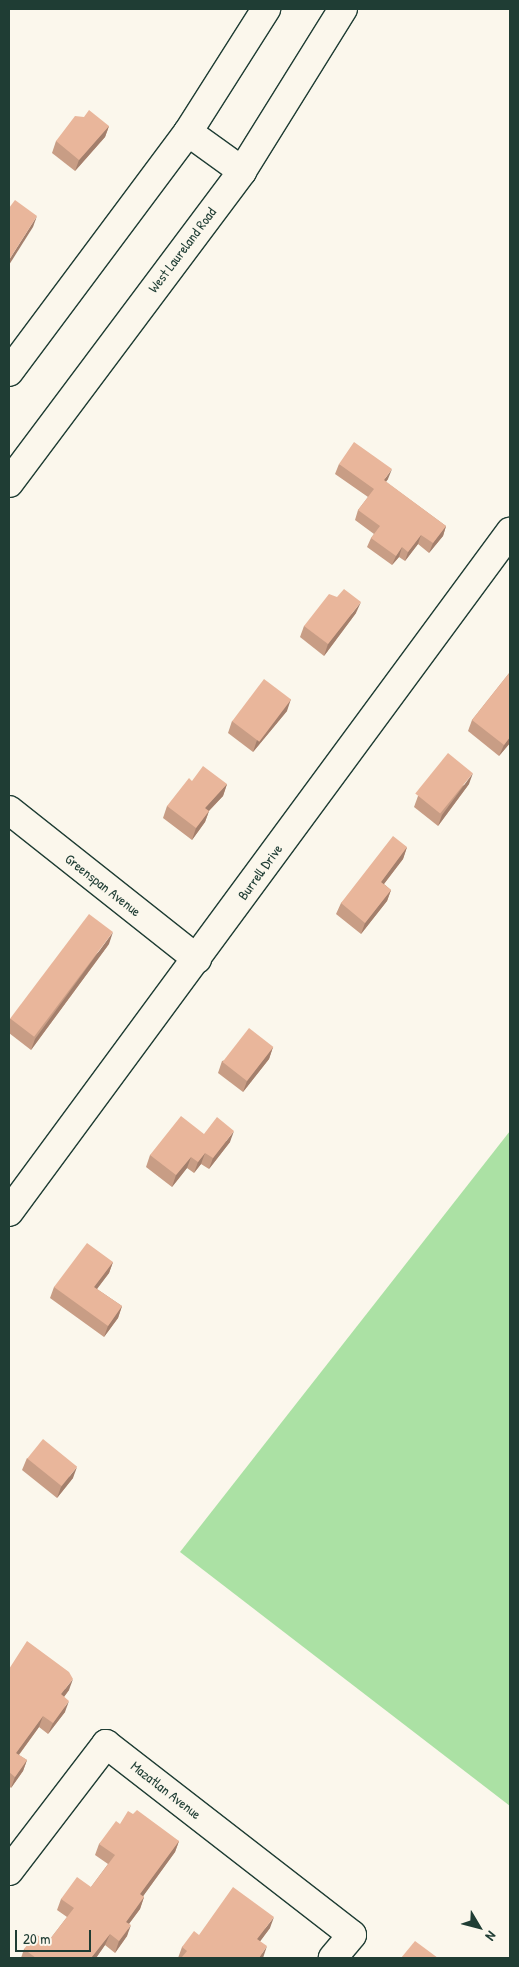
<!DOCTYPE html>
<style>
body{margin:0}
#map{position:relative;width:519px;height:1967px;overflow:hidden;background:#fbf7ec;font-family:"Patrick Hand",sans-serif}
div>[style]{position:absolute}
.green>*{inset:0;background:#abe1a4}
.roads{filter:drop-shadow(1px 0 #1f3d34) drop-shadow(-1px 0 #1f3d34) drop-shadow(0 1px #1f3d34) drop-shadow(0 -1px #1f3d34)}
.street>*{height:28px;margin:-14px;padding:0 14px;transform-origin:14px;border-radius:14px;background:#fbf7ec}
.secondary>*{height:28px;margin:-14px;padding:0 14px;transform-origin:14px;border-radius:14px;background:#fbf7ec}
.wall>*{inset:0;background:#c89d85}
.shaded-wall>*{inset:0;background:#a37f6c}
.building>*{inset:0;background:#e9b69b;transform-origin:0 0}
span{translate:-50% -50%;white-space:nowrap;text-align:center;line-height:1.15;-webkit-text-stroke:4px #fbf7ec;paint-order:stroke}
.street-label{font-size:14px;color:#1f3d34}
.frame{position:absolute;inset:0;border:10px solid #1f3d34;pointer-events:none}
.north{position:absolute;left:454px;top:1902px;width:50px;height:50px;-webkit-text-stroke:4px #fbf7ec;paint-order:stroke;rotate:127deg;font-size:14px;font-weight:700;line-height:20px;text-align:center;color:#1f3d34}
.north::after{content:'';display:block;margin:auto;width:18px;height:22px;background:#1f3d34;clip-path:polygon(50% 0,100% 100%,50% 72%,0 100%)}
.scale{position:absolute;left:15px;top:1930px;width:76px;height:22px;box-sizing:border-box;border:2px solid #1f3d34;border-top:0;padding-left:6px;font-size:15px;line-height:18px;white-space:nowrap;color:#1f3d34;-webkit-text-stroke:4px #fbf7ec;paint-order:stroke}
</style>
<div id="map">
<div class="green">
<div style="clip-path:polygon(510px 1131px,510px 1806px,180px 1552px)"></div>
</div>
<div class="roads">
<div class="street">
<div style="left:9px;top:810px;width:240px;rotate:38.4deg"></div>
<div style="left:9px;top:1212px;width:845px;rotate:-53.62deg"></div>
<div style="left:9px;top:1871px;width:160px;rotate:-52.6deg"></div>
<div style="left:106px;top:1744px;width:311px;rotate:37.8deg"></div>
<div style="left:352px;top:1935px;width:30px;rotate:130deg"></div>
</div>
<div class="secondary">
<div style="left:188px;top:132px;width:67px;rotate:35.8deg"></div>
<div style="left:9px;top:372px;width:299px;rotate:-53.3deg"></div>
<div style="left:188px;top:132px;width:146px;rotate:-57.6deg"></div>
<div style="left:9px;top:483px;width:389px;rotate:-53.2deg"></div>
<div style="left:242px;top:171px;width:191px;rotate:-58.1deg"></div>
</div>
</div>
<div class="wall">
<div style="clip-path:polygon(109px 126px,105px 137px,75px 171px,52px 153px,56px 141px)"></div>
<div style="clip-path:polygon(339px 464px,388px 479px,386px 482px,446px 526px,443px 536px,429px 553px,418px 544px,405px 561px,399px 557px,392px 565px,367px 547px,371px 538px,374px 534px,355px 520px,358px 510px,368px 497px,335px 474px)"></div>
<div style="clip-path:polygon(356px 613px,324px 656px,300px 637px,304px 626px)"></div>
<div style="clip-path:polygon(510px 672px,510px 743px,499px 756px,468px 731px,472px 720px)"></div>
<div style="clip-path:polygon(287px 711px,253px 752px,228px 733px,232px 721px)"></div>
<div style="clip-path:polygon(227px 784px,223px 796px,209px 811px,205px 822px,192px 840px,163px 818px,167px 806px)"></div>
<div style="clip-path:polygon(469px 784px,438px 826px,414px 807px,418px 796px)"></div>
<div style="clip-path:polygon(407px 847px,403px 859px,384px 884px,391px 890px,387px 901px,361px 934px,336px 914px,341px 903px)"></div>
<div style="clip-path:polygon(109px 944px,31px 1050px,9px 1033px,9px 1022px,10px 1019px)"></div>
<div style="clip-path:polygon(273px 1047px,269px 1059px,243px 1092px,218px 1073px,222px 1061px)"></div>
<div style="clip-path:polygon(204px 1134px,230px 1142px,209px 1169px,201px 1164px,194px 1173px,187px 1168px,172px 1187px,146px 1167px,150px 1155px)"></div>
<div style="clip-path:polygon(113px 1262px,109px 1273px,97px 1289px,122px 1306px,118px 1318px,104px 1337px,50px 1298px,54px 1287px)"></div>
<div style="clip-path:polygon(27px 1458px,73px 1478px,57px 1498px,22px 1470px)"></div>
<div style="clip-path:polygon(9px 1669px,69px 1690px,64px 1697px,65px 1712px,48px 1734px,39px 1727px,19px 1755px,27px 1760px,23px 1771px,11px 1788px,9px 1786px)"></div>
<div style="clip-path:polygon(120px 1824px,179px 1841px,175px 1852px,143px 1896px,144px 1897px,140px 1909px,129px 1924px,127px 1936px,115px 1953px,105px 1945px,96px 1958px,21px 1958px,24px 1949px,47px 1943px,67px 1917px,57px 1910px,61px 1899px,91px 1887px,108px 1864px,95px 1855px,99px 1844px)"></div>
<div style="clip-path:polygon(270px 1928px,260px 1941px,263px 1958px,178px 1958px,182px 1947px,199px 1935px)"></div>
</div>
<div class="shaded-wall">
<div style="clip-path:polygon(109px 126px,105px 137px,75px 171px,79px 160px)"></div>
<div style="clip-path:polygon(37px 216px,33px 227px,9px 265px,9px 260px)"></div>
<div style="clip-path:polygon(392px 469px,388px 479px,380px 489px,384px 480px)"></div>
<div style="clip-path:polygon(446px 526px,443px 536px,429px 553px,433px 543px)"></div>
<div style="clip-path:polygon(421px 535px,418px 544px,405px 561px,408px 552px)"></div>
<div style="clip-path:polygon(402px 547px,399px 557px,392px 565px,396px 556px)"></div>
<div style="clip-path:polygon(361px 602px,356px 613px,324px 656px,328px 644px)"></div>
<div style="clip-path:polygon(291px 699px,287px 711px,253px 752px,257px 740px)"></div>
<div style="clip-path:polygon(510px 737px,510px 743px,499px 756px,504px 745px)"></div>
<div style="clip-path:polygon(473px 773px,469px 784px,438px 826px,442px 815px)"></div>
<div style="clip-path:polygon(227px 784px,223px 796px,201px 819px,205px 808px)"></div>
<div style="clip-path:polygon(209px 811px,205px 822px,192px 840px,196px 828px)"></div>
<div style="clip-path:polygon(407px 847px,403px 859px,377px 893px,381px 882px)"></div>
<div style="clip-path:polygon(391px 890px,387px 901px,361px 934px,365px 923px)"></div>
<div style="clip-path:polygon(113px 932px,109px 944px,31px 1050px,35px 1039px)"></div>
<div style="clip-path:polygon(273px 1047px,269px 1059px,243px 1092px,247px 1081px)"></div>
<div style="clip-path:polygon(234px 1131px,230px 1142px,209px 1169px,213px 1158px)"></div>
<div style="clip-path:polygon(205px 1153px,201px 1164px,194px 1173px,198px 1162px)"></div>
<div style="clip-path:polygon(191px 1157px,187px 1168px,172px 1187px,176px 1175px)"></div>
<div style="clip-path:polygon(113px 1262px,109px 1273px,90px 1298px,94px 1287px)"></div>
<div style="clip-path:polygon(122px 1306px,118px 1318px,104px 1337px,108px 1326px)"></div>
<div style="clip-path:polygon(77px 1467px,73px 1478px,57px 1498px,61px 1487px)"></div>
<div style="clip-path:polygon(73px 1679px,69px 1690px,57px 1706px,61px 1694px)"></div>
<div style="clip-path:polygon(69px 1701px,65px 1712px,48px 1734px,53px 1723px)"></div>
<div style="clip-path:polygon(43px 1716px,39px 1727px,12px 1764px,16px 1753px)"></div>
<div style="clip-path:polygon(27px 1760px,23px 1771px,11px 1788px,15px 1777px)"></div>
<div style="clip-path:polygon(179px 1841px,175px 1852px,136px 1906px,140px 1894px)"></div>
<div style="clip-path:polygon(144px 1897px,140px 1909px,122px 1933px,126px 1922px)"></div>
<div style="clip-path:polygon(274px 1917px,270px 1928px,253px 1951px,257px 1939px)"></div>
<div style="clip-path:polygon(131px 1925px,127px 1936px,115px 1953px,119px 1941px)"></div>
<div style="clip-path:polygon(110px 1934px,105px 1945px,96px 1958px,91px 1958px)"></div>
<div style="clip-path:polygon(267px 1946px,263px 1958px,259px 1958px)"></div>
</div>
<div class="building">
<div style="clip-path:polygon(89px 110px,109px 126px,79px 160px,56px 141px,75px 116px,84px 117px)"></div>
<div style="clip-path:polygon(15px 200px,37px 216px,9px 260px,9px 208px)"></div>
<div style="clip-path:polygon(354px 442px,392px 469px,384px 480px,446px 526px,433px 543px,421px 535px,408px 552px,402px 547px,396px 556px,371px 538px,380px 526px,358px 510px,374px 489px,339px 464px)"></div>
<div style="clip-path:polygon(344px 589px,361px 602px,328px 644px,304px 626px,329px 594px,337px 597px)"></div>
<div style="clip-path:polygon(510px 672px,510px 737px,504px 745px,472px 720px)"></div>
<div style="left:264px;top:679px;width:34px;height:53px;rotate:37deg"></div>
<div style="left:448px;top:753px;width:32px;height:52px;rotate:39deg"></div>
<div style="clip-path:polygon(203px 766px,227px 784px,205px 808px,209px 811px,196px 828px,167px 806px,189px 778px,192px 781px)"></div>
<div style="clip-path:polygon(393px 836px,407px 847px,381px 882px,391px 890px,365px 923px,341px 903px)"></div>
<div style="left:89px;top:914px;width:30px;height:131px;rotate:37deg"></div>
<div style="left:249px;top:1028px;width:31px;height:43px;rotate:38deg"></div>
<div style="clip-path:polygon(181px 1116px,204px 1134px,217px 1117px,234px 1131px,213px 1158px,205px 1153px,198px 1162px,191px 1157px,176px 1175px,150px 1155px)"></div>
<div style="clip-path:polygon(87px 1243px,113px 1262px,94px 1287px,122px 1306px,108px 1326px,54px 1287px)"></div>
<div style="left:43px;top:1439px;width:44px;height:25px;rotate:39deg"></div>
<div style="clip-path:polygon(27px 1641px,69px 1672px,73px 1679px,61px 1694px,69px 1701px,53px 1723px,43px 1716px,16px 1753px,27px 1760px,15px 1777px,9px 1772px,9px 1669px)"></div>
<div style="clip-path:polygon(137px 1810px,179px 1841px,140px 1894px,144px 1897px,126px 1922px,131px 1925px,119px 1941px,110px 1934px,91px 1958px,36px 1958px,24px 1949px,36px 1934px,47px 1943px,74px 1908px,61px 1899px,77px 1877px,91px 1887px,115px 1855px,99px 1844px,116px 1821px,120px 1824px,128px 1811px,133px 1814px)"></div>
<div style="clip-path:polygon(233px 1887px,274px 1917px,257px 1939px,267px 1946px,259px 1958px,184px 1958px,182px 1957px,187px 1951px,182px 1947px,194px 1931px,199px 1935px)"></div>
<div style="clip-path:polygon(415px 1941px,438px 1958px,401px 1958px)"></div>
</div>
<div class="street-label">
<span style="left:182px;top:250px;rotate:-53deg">West Laureland Road</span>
<span style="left:260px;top:872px;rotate:-54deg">Burrell Drive</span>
<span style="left:103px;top:885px;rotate:38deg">Greenspan Avenue</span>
<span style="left:166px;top:1790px;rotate:38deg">Mazatlan Avenue</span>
</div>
<div class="frame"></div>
<div class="north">N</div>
<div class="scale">20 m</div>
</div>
